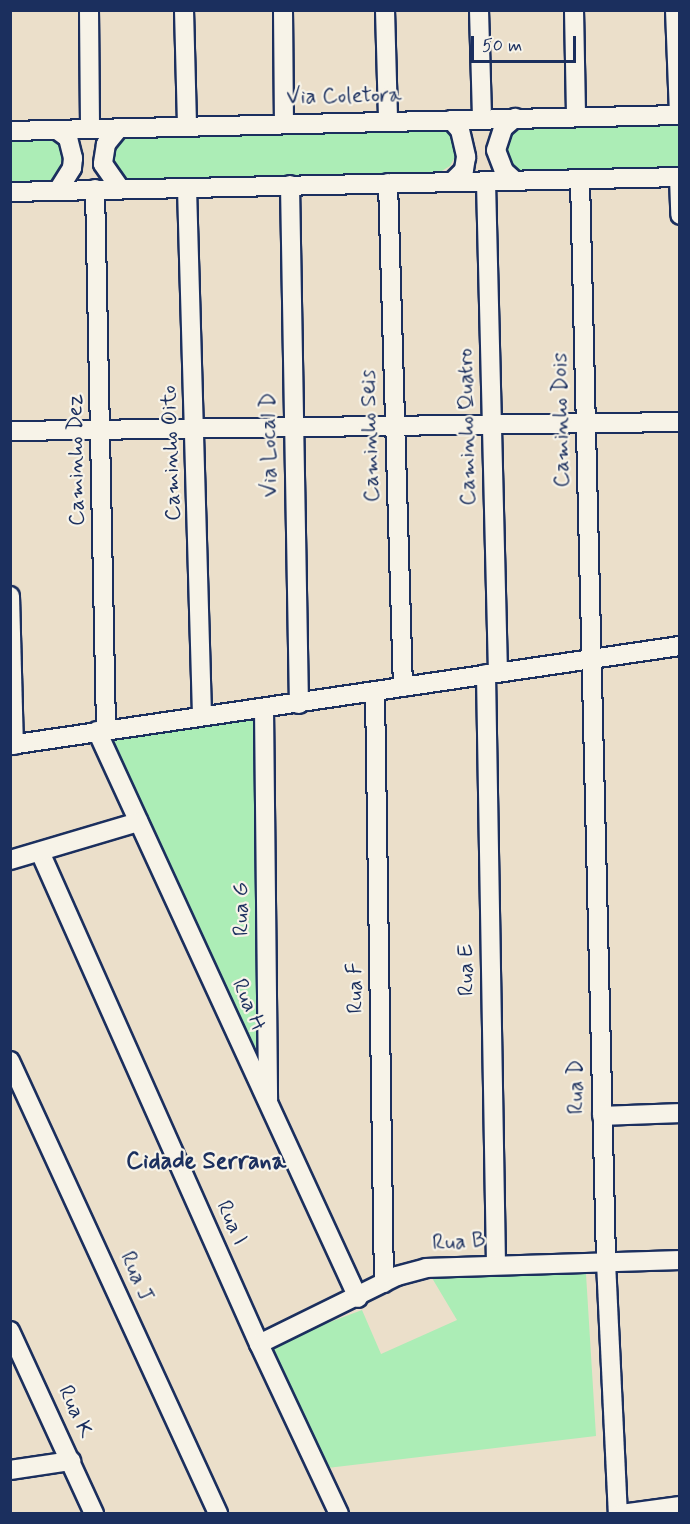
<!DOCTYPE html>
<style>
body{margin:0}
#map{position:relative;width:690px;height:1524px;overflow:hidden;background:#ebdfca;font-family:Mynerve,sans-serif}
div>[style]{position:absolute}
.green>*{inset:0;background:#acedb6}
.roads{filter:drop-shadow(2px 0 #1b2f5e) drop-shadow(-2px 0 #1b2f5e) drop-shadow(0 2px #1b2f5e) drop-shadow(0 -2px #1b2f5e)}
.minor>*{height:18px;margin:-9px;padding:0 9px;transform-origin:9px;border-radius:9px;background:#f7f3e8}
span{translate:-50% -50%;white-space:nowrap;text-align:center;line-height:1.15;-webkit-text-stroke:4.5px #f7f3e8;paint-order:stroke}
.street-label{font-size:22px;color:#1b2f5e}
.neighbourhood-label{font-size:24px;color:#1b2f5e;font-weight:700}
.frame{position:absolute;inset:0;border:12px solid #1b2f5e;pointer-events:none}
.scale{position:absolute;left:471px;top:36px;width:105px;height:27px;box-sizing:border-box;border:3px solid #1b2f5e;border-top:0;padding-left:8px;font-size:18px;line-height:21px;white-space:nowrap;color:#1b2f5e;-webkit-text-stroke:4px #f7f3e8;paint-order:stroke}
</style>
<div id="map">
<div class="green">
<div style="clip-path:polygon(679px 120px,679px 170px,518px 174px,504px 157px,506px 132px,515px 124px)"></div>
<div style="clip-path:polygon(441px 127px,452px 134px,455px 157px,450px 166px,435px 175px,127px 183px,110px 169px,116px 138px,127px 132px)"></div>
<div style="clip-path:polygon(52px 137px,64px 150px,58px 172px,50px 181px,11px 183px,11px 138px)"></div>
<div style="clip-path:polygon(254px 714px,264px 1086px,103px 734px)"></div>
<div style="clip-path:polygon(586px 1274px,596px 1436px,319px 1469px,269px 1345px,362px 1310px,381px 1354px,457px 1320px,432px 1278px)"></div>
</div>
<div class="roads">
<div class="minor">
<div style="left:89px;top:10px;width:119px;rotate:89.5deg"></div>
<div style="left:184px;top:10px;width:116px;rotate:88.5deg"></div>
<div style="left:283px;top:10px;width:112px;rotate:89.5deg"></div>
<div style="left:385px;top:10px;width:109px;rotate:88.4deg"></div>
<div style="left:479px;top:10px;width:108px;rotate:88.4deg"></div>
<div style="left:574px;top:10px;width:105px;rotate:88.9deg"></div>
<div style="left:675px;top:10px;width:105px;rotate:87.8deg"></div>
<div style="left:451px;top:120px;width:13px;rotate:48deg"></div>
<div style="left:460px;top:130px;width:28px;rotate:77deg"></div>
<div style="left:466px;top:157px;width:13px;rotate:99deg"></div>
<div style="left:464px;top:170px;width:16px;rotate:135deg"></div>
<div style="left:119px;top:128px;width:21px;rotate:129deg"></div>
<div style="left:106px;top:144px;width:20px;rotate:99deg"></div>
<div style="left:103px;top:164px;width:29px;rotate:55deg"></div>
<div style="left:57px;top:130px;width:14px;rotate:36deg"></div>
<div style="left:68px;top:138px;width:21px;rotate:76deg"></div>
<div style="left:73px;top:158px;width:10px;rotate:96deg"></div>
<div style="left:72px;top:168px;width:26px;rotate:122deg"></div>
<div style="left:10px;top:131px;width:670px;rotate:-1.37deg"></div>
<div style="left:679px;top:177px;width:38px;rotate:88deg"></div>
<div style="left:580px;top:180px;width:1082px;rotate:88.62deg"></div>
<div style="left:606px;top:1262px;width:252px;rotate:87.3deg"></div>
<div style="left:515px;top:181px;width:15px;rotate:-138deg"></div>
<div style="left:504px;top:171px;width:22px;rotate:-111deg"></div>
<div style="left:496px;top:150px;width:23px;rotate:-72deg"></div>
<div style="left:503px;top:128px;width:16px;rotate:-40deg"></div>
<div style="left:486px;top:182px;width:490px;rotate:88.6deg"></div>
<div style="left:388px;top:183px;width:504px;rotate:88.3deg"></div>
<div style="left:290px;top:185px;width:519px;rotate:89.01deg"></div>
<div style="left:187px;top:188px;width:528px;rotate:88.37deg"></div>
<div style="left:95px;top:189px;width:540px;rotate:88.83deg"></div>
<div style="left:10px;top:192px;width:670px;rotate:-1.28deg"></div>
<div style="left:10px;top:431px;width:670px;rotate:-0.77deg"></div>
<div style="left:10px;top:596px;width:149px;rotate:88.5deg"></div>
<div style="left:486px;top:674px;width:590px;rotate:89.03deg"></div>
<div style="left:375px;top:692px;width:591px;rotate:89.13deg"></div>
<div style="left:264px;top:709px;width:391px;rotate:89.4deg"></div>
<div style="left:97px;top:731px;width:624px;rotate:65.28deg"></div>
<div style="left:10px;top:745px;width:677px;rotate:-8.41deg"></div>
<div style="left:40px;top:852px;width:539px;rotate:66.01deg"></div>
<div style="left:259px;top:1344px;width:188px;rotate:64.8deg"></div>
<div style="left:10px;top:860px;width:134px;rotate:-16.5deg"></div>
<div style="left:10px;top:1061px;width:498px;rotate:65.3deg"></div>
<div style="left:602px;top:1116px;width:78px;rotate:-2.2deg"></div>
<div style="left:10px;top:1331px;width:201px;rotate:65.3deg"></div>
<div style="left:259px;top:1344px;width:154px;rotate:-26.2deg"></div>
<div style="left:397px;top:1276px;width:30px;rotate:-15deg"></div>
<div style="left:426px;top:1268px;width:254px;rotate:-1.8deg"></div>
<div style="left:10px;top:1470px;width:62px;rotate:-8.4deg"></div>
<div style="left:621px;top:1514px;width:60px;rotate:-7.7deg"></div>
</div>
</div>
<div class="street-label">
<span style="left:344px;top:97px;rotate:-1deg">Via Coletora</span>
<span style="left:562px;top:420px;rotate:-91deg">Caminho Dois</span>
<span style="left:468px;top:427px;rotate:-91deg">Caminho Quatro</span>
<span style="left:371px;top:436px;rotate:-92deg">Caminho Seis</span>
<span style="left:270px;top:445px;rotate:-91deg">Via Local D</span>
<span style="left:172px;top:453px;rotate:-92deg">Caminho Oito</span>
<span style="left:77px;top:460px;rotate:-91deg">Caminho Dez</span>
<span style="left:242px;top:909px;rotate:-91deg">Rua G</span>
<span style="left:467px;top:970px;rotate:-91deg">Rua E</span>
<span style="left:356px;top:988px;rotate:-91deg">Rua F</span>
<span style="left:248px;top:1005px;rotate:66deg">Rua H</span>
<span style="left:577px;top:1087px;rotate:-91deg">Rua D</span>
<span style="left:231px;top:1223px;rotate:66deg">Rua I</span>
<span style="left:459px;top:1243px;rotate:-3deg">Rua B</span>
<span style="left:136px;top:1277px;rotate:65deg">Rua J</span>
<span style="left:75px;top:1412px;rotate:65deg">Rua K</span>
</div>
<div class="neighbourhood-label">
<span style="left:206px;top:1162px">Cidade Serrana</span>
</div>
<div class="frame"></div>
<div class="scale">50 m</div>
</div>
